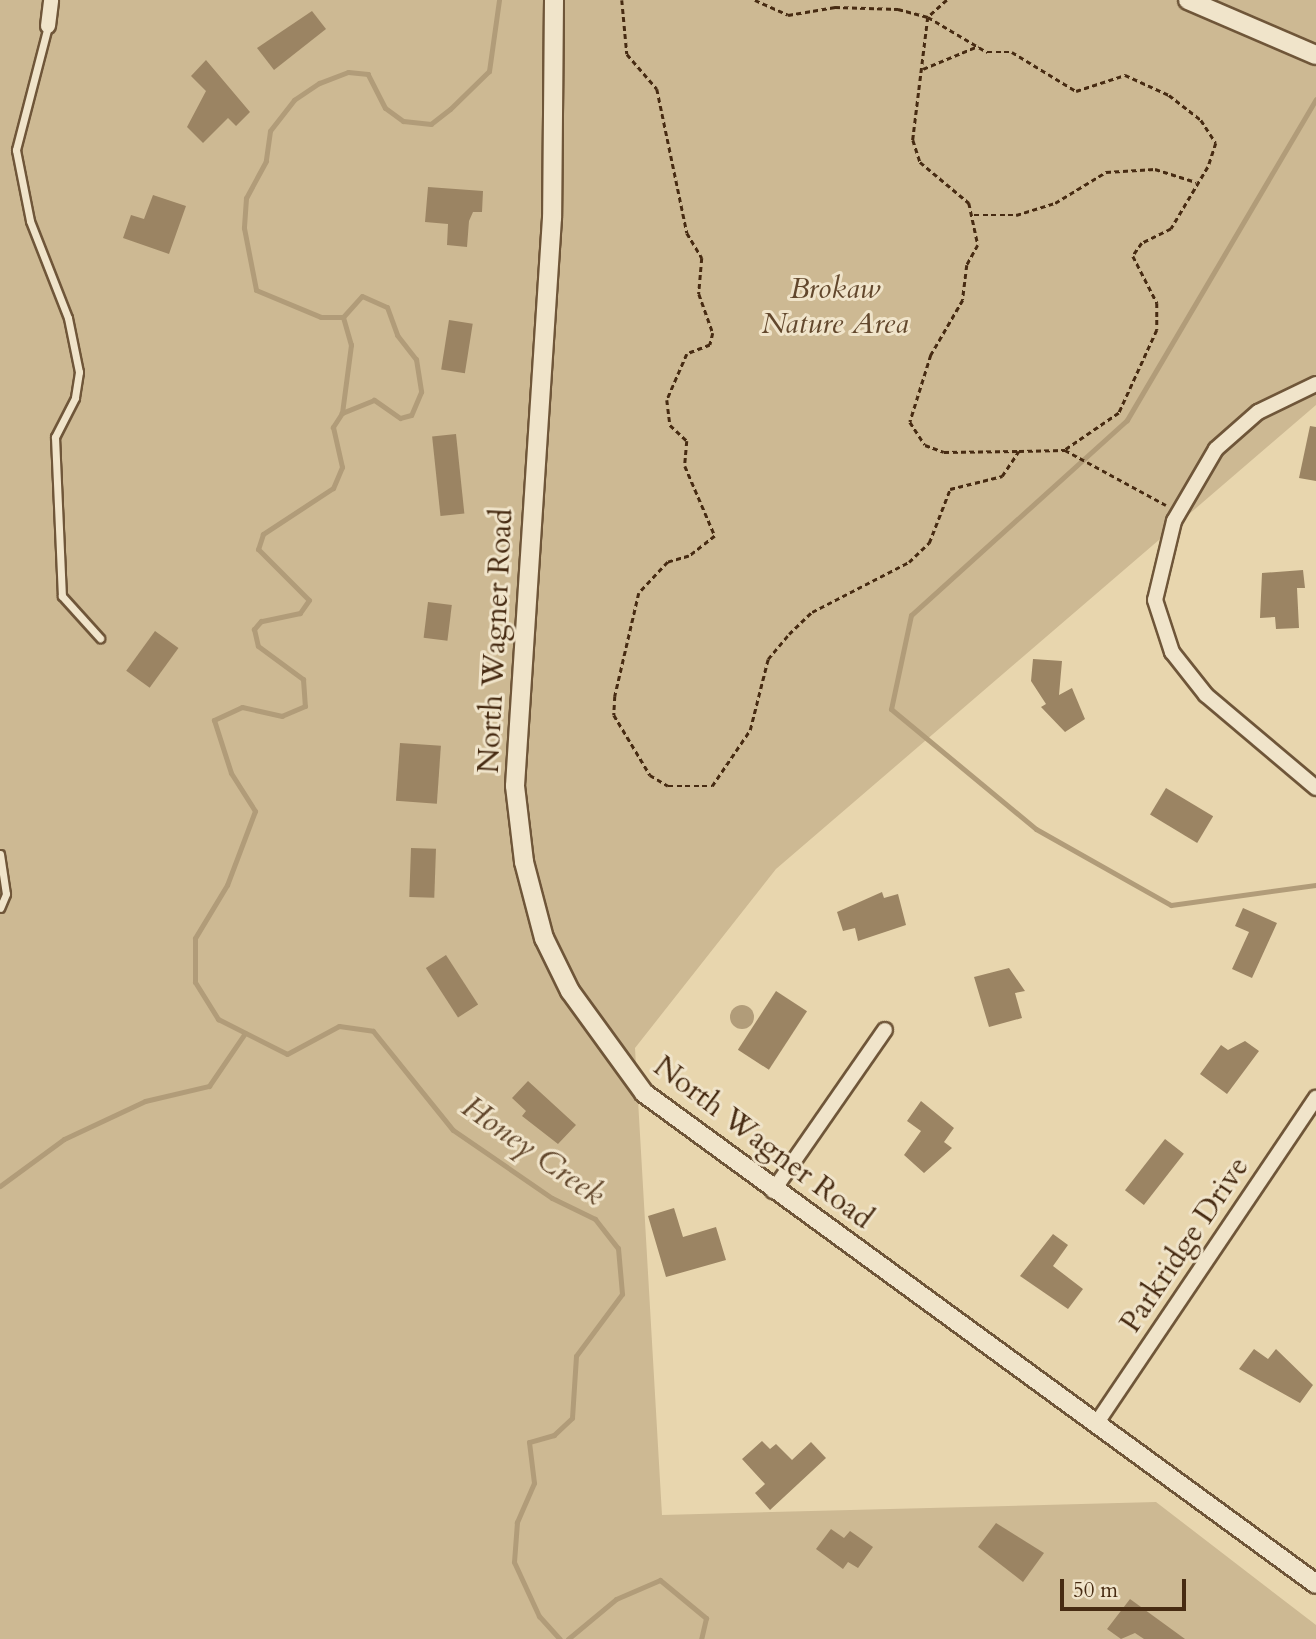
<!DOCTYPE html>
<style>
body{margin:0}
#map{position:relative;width:1316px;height:1639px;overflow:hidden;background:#e8d6ae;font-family:Cardo,serif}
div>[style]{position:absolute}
.green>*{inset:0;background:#cdb993}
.water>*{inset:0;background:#b19c79}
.round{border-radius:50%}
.stream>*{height:5px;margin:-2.5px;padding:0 2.5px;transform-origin:2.5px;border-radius:2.5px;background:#b19c79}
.building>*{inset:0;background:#9b8463;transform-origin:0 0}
.path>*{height:2.5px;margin-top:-1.25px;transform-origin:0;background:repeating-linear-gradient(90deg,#472b12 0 5px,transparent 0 8.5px)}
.roads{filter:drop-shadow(2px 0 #6f5639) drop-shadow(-2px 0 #6f5639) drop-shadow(0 2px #6f5639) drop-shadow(0 -2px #6f5639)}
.service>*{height:7px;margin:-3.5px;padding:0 3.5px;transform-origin:3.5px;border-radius:3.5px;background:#f0e4ca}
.minor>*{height:14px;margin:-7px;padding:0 7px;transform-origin:7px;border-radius:7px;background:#f0e4ca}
.tertiary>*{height:18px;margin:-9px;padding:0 9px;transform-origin:9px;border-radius:9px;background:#f0e4ca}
span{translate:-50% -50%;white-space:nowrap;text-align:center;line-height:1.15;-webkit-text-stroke:6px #f0e4ca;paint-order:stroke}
.park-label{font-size:30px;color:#62472c;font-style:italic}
.street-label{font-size:30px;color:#472b12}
.water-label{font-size:32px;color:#62472c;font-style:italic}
.scale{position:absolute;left:1060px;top:1579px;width:126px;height:32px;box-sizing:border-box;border:4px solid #472b12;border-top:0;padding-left:9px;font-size:21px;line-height:24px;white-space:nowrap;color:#472b12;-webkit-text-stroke:5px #f0e4ca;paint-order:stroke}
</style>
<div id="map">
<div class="green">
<div style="clip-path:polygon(0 0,1316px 0,1316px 405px,776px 869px,635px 1048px,662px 1515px,1156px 1502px,1316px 1625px,1316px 1639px,0 1639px)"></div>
</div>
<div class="water">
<div class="round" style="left:730px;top:1005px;width:24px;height:24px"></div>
</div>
<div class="stream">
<div style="left:499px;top:0;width:72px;rotate:98deg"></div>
<div style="left:489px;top:71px;width:54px;rotate:135.7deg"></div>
<div style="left:450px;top:109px;width:24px;rotate:142deg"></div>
<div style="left:431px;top:124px;width:28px;rotate:-174deg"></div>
<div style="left:403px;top:121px;width:22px;rotate:-144deg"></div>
<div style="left:385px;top:108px;width:38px;rotate:-117deg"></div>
<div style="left:368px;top:74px;width:20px;rotate:-174deg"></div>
<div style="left:348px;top:72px;width:31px;rotate:159deg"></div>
<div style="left:319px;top:83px;width:30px;rotate:146deg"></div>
<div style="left:294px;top:100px;width:39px;rotate:128deg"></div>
<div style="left:270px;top:131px;width:30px;rotate:98deg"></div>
<div style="left:266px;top:161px;width:42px;rotate:118.4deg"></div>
<div style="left:246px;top:198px;width:30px;rotate:94deg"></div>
<div style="left:244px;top:228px;width:63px;rotate:79deg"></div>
<div style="left:256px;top:290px;width:70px;rotate:22.6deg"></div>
<div style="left:321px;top:317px;width:22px"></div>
<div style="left:343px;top:317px;width:28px;rotate:-48deg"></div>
<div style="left:362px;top:296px;width:27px;rotate:24deg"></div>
<div style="left:387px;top:307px;width:30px;rotate:70deg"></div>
<div style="left:397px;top:335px;width:31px;rotate:52deg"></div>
<div style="left:416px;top:359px;width:33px;rotate:81deg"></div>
<div style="left:421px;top:392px;width:25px;rotate:113deg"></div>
<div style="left:411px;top:415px;width:11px;rotate:165deg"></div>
<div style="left:400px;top:418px;width:32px;rotate:-145deg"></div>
<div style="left:374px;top:400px;width:35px;rotate:158deg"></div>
<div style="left:342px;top:413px;width:17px;rotate:123deg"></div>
<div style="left:333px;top:427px;width:41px;rotate:77.3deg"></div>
<div style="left:342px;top:467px;width:23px;rotate:113deg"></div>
<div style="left:333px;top:488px;width:84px;rotate:146.7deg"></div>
<div style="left:263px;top:534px;width:16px;rotate:108deg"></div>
<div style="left:258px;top:549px;width:72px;rotate:45deg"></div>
<div style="left:309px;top:600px;width:16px;rotate:125deg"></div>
<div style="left:300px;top:613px;width:40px;rotate:168deg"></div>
<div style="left:261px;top:621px;width:11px;rotate:131deg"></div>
<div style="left:254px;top:629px;width:17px;rotate:77deg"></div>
<div style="left:258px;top:646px;width:56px;rotate:36.3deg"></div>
<div style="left:303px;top:679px;width:27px;rotate:86deg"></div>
<div style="left:305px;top:706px;width:25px;rotate:157deg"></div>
<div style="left:282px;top:716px;width:41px;rotate:-167.3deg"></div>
<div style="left:242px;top:707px;width:31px;rotate:155deg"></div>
<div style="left:214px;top:720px;width:56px;rotate:72.2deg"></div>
<div style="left:231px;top:773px;width:45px;rotate:57.7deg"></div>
<div style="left:255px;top:811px;width:79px;rotate:110.7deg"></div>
<div style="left:227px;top:885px;width:62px;rotate:121.1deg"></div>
<div style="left:195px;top:938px;width:44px;rotate:90deg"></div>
<div style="left:195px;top:982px;width:44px;rotate:58.1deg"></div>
<div style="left:218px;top:1019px;width:77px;rotate:26.9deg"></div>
<div style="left:287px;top:1054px;width:59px;rotate:-28.3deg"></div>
<div style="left:339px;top:1026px;width:34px;rotate:8deg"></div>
<div style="left:373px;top:1031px;width:127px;rotate:51.1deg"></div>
<div style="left:453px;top:1130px;width:120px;rotate:34.5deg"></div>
<div style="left:552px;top:1198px;width:48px;rotate:26deg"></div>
<div style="left:595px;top:1219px;width:37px;rotate:52deg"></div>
<div style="left:618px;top:1248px;width:46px;rotate:85deg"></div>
<div style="left:622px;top:1294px;width:77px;rotate:126.6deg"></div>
<div style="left:576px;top:1356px;width:62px;rotate:93.7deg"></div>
<div style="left:572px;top:1418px;width:25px;rotate:137deg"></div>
<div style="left:554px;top:1435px;width:26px;rotate:164deg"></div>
<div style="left:529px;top:1442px;width:41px;rotate:83deg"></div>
<div style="left:534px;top:1483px;width:43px;rotate:113.6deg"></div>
<div style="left:517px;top:1522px;width:40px;rotate:94.3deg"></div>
<div style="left:514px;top:1562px;width:60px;rotate:65.2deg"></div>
<div style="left:539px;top:1616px;width:31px;rotate:48deg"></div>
<div style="left:1316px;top:99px;width:373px;rotate:120.5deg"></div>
<div style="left:1127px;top:420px;width:291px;rotate:137.9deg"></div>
<div style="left:911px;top:615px;width:96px;rotate:102deg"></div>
<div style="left:891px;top:709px;width:188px;rotate:39.6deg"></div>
<div style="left:1036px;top:829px;width:155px;rotate:29.4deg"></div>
<div style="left:1171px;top:905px;width:146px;rotate:-7.9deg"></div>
<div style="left:342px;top:413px;width:69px;rotate:-82.5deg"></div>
<div style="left:351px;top:345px;width:29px;rotate:-106deg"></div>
<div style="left:0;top:1186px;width:79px;rotate:-36.3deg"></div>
<div style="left:64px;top:1139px;width:89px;rotate:-25.1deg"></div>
<div style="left:145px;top:1101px;width:66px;rotate:-13.2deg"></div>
<div style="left:209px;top:1086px;width:64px;rotate:-55.8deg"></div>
<div style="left:568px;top:1639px;width:62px;rotate:-39.8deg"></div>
<div style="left:616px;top:1599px;width:48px;rotate:-23.4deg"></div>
<div style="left:660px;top:1580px;width:60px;rotate:39.6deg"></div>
<div style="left:706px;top:1618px;width:22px;rotate:103deg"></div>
</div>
<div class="building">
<div style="clip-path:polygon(312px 11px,326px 29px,274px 70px,257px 48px)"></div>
<div style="clip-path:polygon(206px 60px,250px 112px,236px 126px,228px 118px,203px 143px,187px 127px,206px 91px,191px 76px)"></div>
<div style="clip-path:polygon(428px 187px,483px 191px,482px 212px,473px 212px,469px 221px,467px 247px,447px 245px,448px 224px,425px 222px)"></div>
<div style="clip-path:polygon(153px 195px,186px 206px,169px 254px,123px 238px,131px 215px,144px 219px)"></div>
<div style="left:449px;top:320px;width:24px;height:50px;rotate:9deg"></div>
<div style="clip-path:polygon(1310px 426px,1316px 427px,1316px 481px,1299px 478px)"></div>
<div style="left:456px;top:434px;width:80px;height:24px;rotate:84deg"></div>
<div style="clip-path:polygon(1303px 570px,1305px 588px,1297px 588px,1299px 628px,1276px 629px,1275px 617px,1260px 618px,1262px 573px)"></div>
<div style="left:428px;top:602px;width:24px;height:36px;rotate:7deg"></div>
<div style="left:155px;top:631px;width:29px;height:49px;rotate:36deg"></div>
<div style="clip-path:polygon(1033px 659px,1062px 661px,1059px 695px,1072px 688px,1085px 719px,1065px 732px,1041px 707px,1046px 704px,1031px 681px)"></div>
<div style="left:400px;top:743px;width:41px;height:58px;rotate:4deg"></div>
<div style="left:1166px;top:788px;width:55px;height:31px;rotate:31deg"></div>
<div style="left:411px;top:848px;width:25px;height:49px;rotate:2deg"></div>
<div style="clip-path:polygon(882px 892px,884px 898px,898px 894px,906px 925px,858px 941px,855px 928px,843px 931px,837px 912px)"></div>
<div style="clip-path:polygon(1243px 908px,1277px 923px,1252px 978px,1232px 969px,1249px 932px,1235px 926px)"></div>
<div style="left:446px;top:955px;width:59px;height:24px;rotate:57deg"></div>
<div style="clip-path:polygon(1009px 968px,1025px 991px,1015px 993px,1022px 1018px,989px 1027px,974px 977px)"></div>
<div style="left:776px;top:991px;width:37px;height:70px;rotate:33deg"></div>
<div style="clip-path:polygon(1245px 1041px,1259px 1051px,1227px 1094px,1200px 1074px,1221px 1045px,1228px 1050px)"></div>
<div style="clip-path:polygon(528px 1081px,576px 1125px,558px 1144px,522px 1116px,526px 1111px,512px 1098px)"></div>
<div style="clip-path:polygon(921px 1101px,954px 1128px,944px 1142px,952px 1148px,924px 1173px,904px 1155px,921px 1131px,907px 1121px)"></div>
<div style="left:1165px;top:1139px;width:24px;height:65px;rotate:38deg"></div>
<div style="clip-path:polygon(674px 1208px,683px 1237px,716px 1227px,726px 1260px,666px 1277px,648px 1216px)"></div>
<div style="clip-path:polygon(1053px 1234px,1068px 1245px,1053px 1266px,1083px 1289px,1068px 1309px,1020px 1276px)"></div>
<div style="clip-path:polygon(1254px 1349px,1268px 1359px,1276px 1349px,1313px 1385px,1300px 1403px,1239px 1369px)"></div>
<div style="clip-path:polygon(762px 1441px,770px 1449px,776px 1444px,792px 1460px,811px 1442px,826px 1458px,770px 1510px,755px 1493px,765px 1484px,742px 1459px)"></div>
<div style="clip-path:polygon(996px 1523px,1044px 1553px,1023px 1582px,978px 1547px)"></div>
<div style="clip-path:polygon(831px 1529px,844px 1538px,850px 1531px,873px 1547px,858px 1568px,848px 1562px,843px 1569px,816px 1549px)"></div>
<div style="clip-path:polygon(1130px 1599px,1185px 1639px,1144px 1639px,1135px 1633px,1121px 1639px,1107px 1629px)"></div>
</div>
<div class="path">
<div style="left:622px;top:0;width:54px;rotate:84.7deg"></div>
<div style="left:627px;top:54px;width:46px;rotate:49.4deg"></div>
<div style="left:657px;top:89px;width:147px;rotate:78.2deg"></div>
<div style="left:687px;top:233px;width:29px;rotate:59deg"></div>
<div style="left:702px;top:258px;width:36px;rotate:95deg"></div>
<div style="left:699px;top:294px;width:41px;rotate:70.3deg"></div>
<div style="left:713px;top:333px;width:12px;rotate:104deg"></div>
<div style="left:710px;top:345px;width:25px;rotate:159deg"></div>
<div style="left:687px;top:354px;width:50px;rotate:113.5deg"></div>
<div style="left:667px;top:400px;width:25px;rotate:83deg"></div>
<div style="left:670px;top:425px;width:23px;rotate:43deg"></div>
<div style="left:687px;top:441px;width:25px;rotate:95deg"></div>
<div style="left:685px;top:466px;width:76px;rotate:66.8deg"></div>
<div style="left:715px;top:536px;width:33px;rotate:142deg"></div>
<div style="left:689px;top:556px;width:22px;rotate:164deg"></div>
<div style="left:668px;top:562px;width:42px;rotate:133.1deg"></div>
<div style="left:639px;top:593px;width:106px;rotate:103.1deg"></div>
<div style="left:615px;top:696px;width:19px;rotate:93deg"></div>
<div style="left:614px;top:715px;width:70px;rotate:59deg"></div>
<div style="left:650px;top:775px;width:21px;rotate:31deg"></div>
<div style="left:668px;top:786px;width:44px"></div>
<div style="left:712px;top:786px;width:68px;rotate:-55.8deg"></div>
<div style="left:750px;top:730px;width:73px;rotate:-75.8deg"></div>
<div style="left:768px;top:659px;width:33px;rotate:-50deg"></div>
<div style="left:789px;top:634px;width:32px;rotate:-44deg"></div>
<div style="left:812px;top:612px;width:109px;rotate:-27.3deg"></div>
<div style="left:909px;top:562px;width:28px;rotate:-44deg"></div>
<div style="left:929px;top:543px;width:58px;rotate:-68.7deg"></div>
<div style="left:950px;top:489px;width:54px;rotate:-14deg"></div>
<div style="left:1002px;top:476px;width:30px;rotate:-56deg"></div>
<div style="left:1019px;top:451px;width:46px;rotate:-1.2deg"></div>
<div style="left:1065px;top:450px;width:115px;rotate:28.6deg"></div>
<div style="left:755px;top:0;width:36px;rotate:24deg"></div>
<div style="left:788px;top:15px;width:48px;rotate:-9.7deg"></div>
<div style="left:835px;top:7px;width:63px;rotate:1.8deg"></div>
<div style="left:898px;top:9px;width:31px;rotate:15deg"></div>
<div style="left:928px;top:17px;width:69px;rotate:30.7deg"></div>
<div style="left:987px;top:52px;width:25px"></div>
<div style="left:1012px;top:52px;width:75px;rotate:31.4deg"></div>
<div style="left:1076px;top:91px;width:52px;rotate:-18.1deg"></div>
<div style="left:1125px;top:75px;width:48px;rotate:24.4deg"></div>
<div style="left:1169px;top:95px;width:41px;rotate:38deg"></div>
<div style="left:1201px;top:120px;width:27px;rotate:57deg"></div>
<div style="left:1216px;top:143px;width:25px;rotate:108deg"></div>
<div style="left:1208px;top:167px;width:72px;rotate:120.8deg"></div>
<div style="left:1171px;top:229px;width:32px;rotate:154deg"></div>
<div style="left:1142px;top:243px;width:16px;rotate:125deg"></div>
<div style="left:1133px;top:256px;width:53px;rotate:62.9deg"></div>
<div style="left:1157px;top:303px;width:27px;rotate:90deg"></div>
<div style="left:1157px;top:330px;width:91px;rotate:114.6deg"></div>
<div style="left:1119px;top:413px;width:65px;rotate:145.6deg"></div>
<div style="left:947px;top:0;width:25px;rotate:138deg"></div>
<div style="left:928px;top:17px;width:124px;rotate:97deg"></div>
<div style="left:913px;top:140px;width:23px;rotate:72deg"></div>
<div style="left:920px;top:162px;width:64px;rotate:39.9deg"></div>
<div style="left:969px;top:203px;width:43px;rotate:77.9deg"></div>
<div style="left:978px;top:245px;width:23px;rotate:119deg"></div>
<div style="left:967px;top:265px;width:35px;rotate:97deg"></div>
<div style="left:963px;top:300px;width:64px;rotate:120.2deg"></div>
<div style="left:931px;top:355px;width:70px;rotate:107.4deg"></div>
<div style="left:910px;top:422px;width:27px;rotate:57deg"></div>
<div style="left:925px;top:445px;width:20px;rotate:20deg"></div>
<div style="left:944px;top:452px;width:75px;rotate:-0.8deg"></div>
<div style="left:923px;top:69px;width:60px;rotate:-22.7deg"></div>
<div style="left:974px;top:215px;width:42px"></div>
<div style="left:1016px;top:215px;width:41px;rotate:-17.1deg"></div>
<div style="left:1055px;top:203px;width:60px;rotate:-31.3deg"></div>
<div style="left:1106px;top:172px;width:49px;rotate:-3.5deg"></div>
<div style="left:1155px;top:169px;width:43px;rotate:17.6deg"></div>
</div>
<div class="roads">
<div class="service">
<div style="left:48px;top:26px;width:128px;rotate:104.5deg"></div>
<div style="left:16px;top:150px;width:72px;rotate:78.8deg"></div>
<div style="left:30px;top:221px;width:104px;rotate:68.6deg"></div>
<div style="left:68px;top:318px;width:55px;rotate:78.5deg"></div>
<div style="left:79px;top:372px;width:26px;rotate:99deg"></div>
<div style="left:75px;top:398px;width:44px;rotate:117.1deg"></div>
<div style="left:55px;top:437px;width:159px;rotate:87.5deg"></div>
<div style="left:62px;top:596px;width:57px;rotate:47.9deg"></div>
<div style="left:0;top:854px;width:40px;rotate:81.5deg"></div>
<div style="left:6px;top:894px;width:15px;rotate:113deg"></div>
</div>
<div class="minor">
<div style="left:48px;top:26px;width:26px;rotate:-83deg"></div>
<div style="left:1316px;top:384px;width:64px;rotate:154.2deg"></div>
<div style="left:1258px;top:412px;width:56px;rotate:138.6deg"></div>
<div style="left:1216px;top:449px;width:83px;rotate:120.3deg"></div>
<div style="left:1174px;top:521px;width:81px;rotate:103.5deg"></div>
<div style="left:1155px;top:600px;width:55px;rotate:71.9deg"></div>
<div style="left:1172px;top:652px;width:55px;rotate:51.7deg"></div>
<div style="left:1206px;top:695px;width:144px;rotate:40.2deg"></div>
<div style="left:773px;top:1191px;width:196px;rotate:-55.2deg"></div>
<div style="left:1098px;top:1421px;width:390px;rotate:-56deg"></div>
</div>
<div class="tertiary">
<div style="left:554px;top:0;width:218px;rotate:90.5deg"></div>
<div style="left:552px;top:218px;width:569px;rotate:93.73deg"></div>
<div style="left:515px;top:786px;width:77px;rotate:83.2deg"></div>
<div style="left:524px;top:862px;width:79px;rotate:75.3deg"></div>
<div style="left:544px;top:938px;width:59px;rotate:63.9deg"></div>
<div style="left:570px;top:991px;width:126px;rotate:54deg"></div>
<div style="left:644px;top:1093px;width:832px;rotate:36.15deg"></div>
<div style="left:1188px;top:0;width:139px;rotate:23.3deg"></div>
</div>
</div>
<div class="park-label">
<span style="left:835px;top:306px">Brokaw<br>Nature Area</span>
</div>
<div class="street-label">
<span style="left:496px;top:641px;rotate:-87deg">North Wagner Road</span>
<span style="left:763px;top:1143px;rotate:37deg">North Wagner Road</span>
<span style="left:1185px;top:1245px;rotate:-56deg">Parkridge Drive</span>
</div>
<div class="water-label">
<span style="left:533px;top:1151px;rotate:35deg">Honey Creek</span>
</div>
<div class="scale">50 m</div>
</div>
